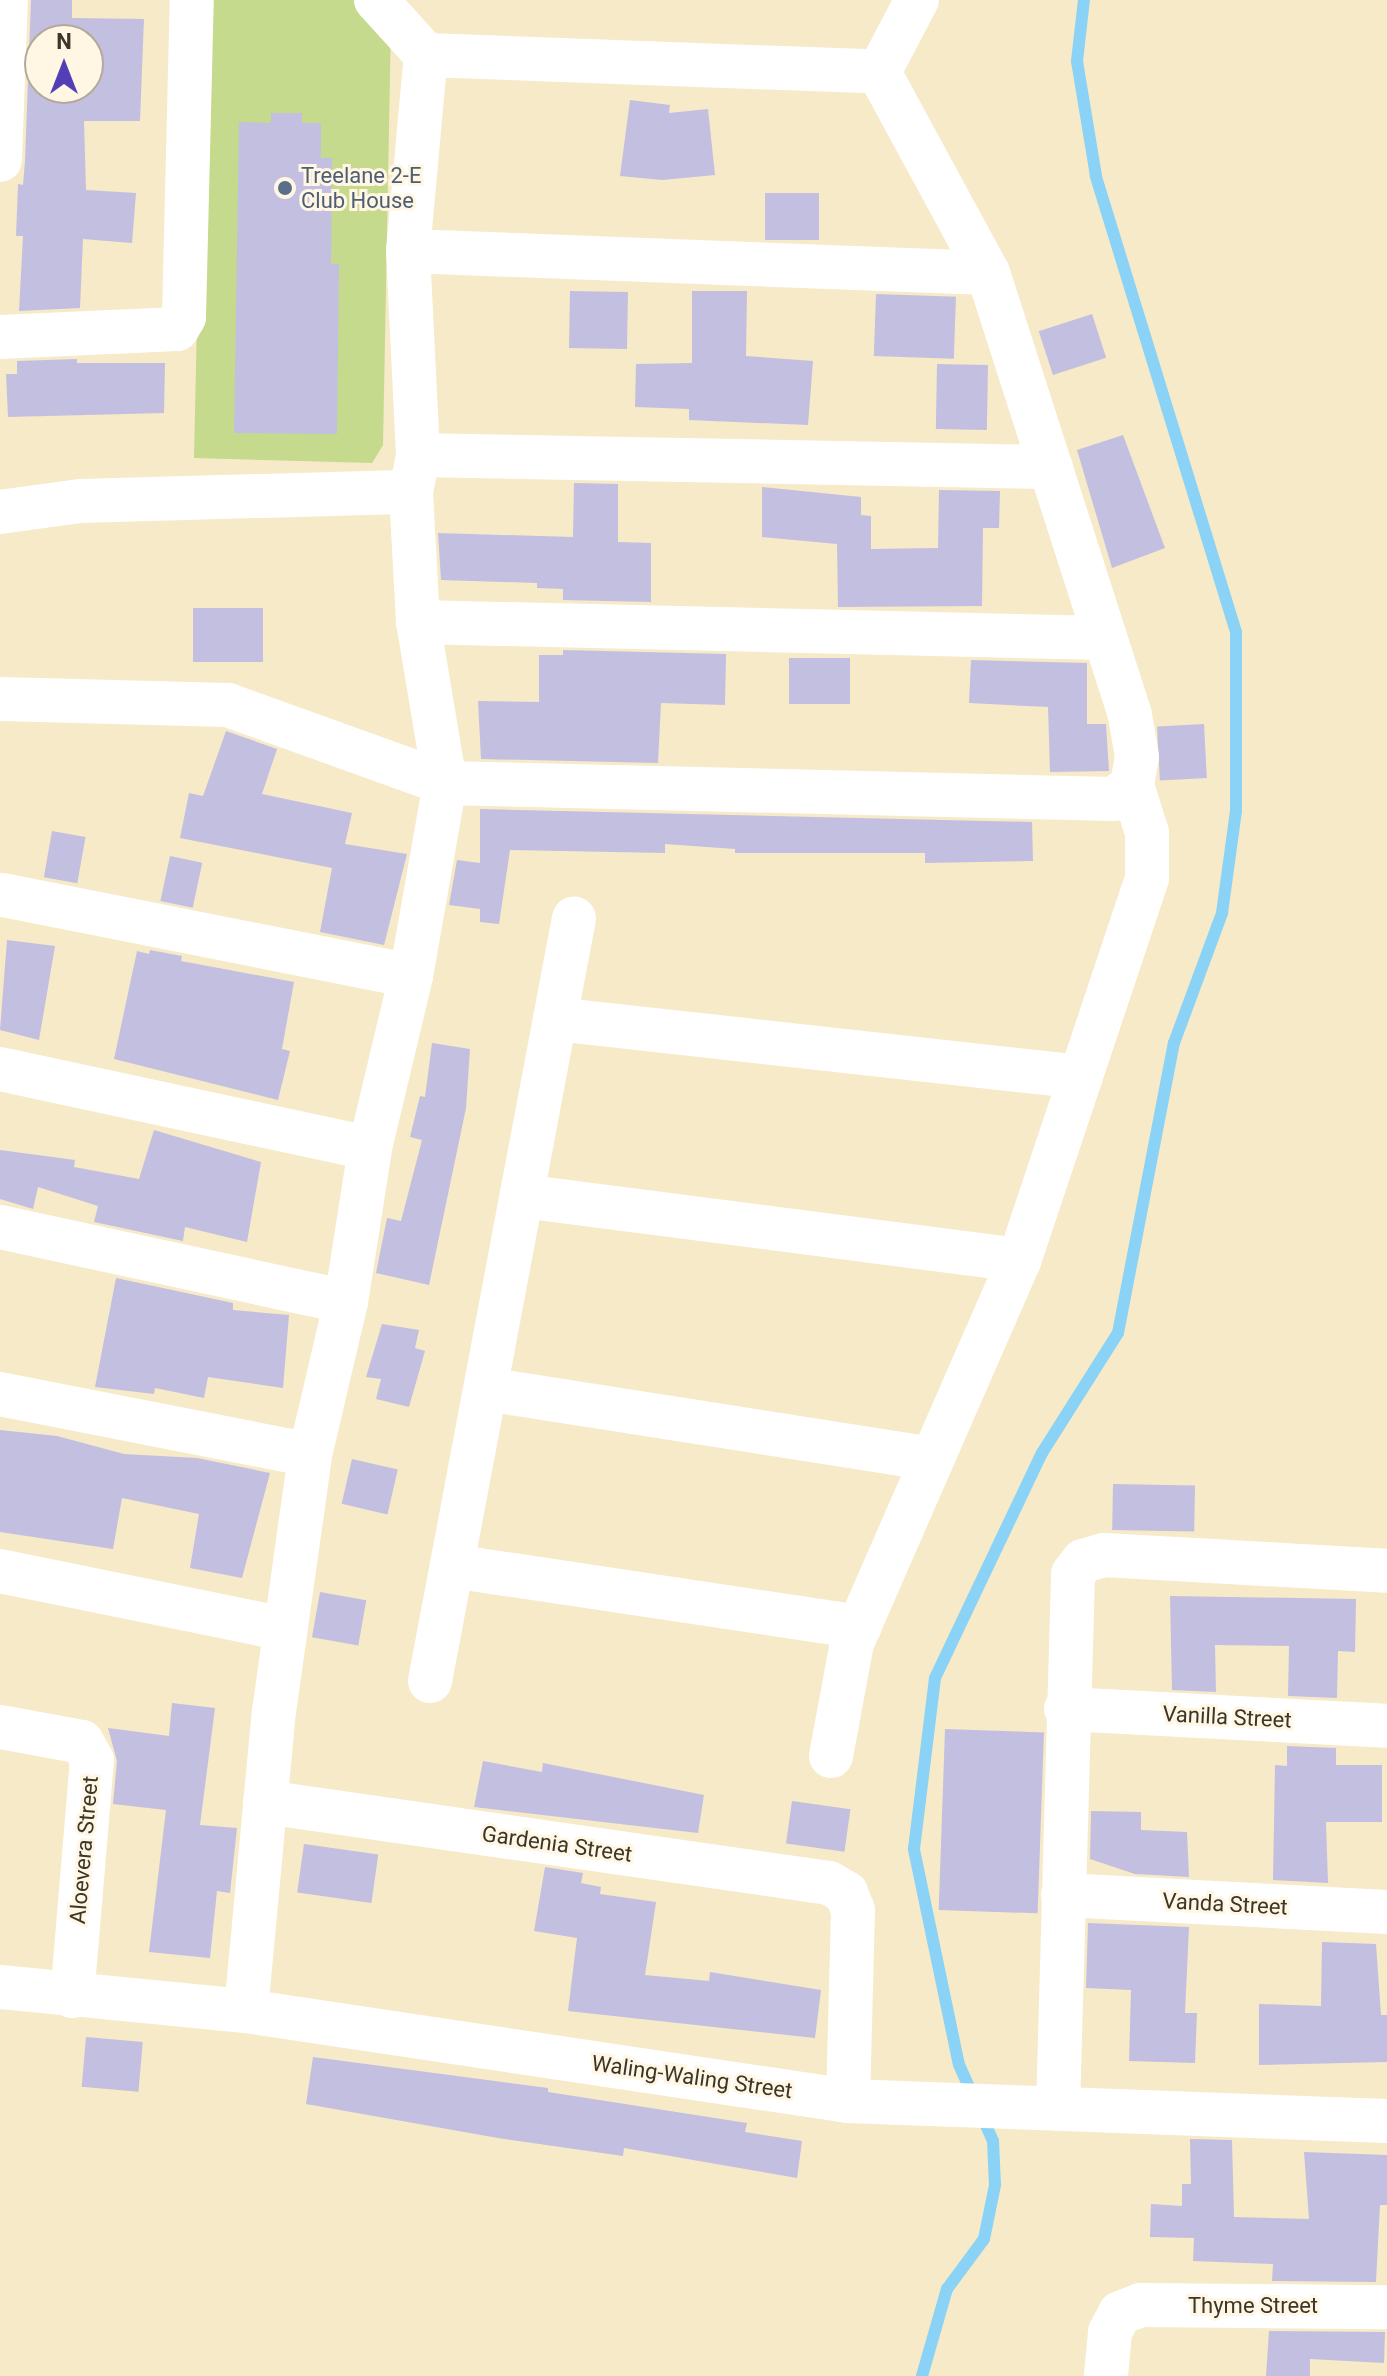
<!DOCTYPE html>
<style>
body{margin:0}
#map{position:relative;width:1387px;height:2376px;overflow:hidden;background:#f6eac8;font-family:Roboto,sans-serif}
div>[style]{position:absolute}
.green>*{inset:0;background:#c5da8c}
.stream>*{height:12px;margin:-6px;padding:0 6px;transform-origin:6px;border-radius:6px;background:#8ad3f7}
.building>*{inset:0;background:#c3bfe0;transform-origin:0 0}
.minor>*{height:44px;margin:-22px;padding:0 22px;transform-origin:22px;border-radius:22px;background:#fff}
.dots>*{width:22px;height:22px;translate:-50% -50%;box-sizing:border-box;border:4px solid #fff7e3;border-radius:50%}
span{translate:-50% -50%;white-space:nowrap;text-align:center;line-height:1.15;-webkit-text-stroke:6px #fff7e3;paint-order:stroke}
.service-label{font-size:22px;color:#4e5e75}
.left{translate:0 -50%;text-align:left}
.street-label{font-size:22px;color:#3b3629}
.north{position:absolute;left:24px;top:24px;width:80px;height:80px;box-sizing:border-box;background:#fff7e3;border:2px solid #b1aa99;border-radius:50%;rotate:0deg;font-size:22px;font-weight:700;line-height:32px;text-align:center;color:#3b3629}
.north::after{content:'';display:block;margin:auto;width:28px;height:36px;background:#533eb5;clip-path:polygon(50% 0,100% 100%,50% 72%,0 100%)}
</style>
<div id="map">
<div class="green">
<div style="clip-path:polygon(204px 0,360px 0,391px 22px,383px 445px,372px 463px,194px 458px)"></div>
</div>
<div class="stream">
<div style="left:973px;top:2096px;width:34px;rotate:-114deg"></div>
<div style="left:959px;top:2065px;width:221px;rotate:-101.8deg"></div>
<div style="left:914px;top:1849px;width:172px;rotate:-83deg"></div>
<div style="left:935px;top:1678px;width:249px;rotate:-64.6deg"></div>
<div style="left:1042px;top:1453px;width:142px;rotate:-57.7deg"></div>
<div style="left:1118px;top:1333px;width:295px;rotate:-79.1deg"></div>
<div style="left:1174px;top:1043px;width:139px;rotate:-69.7deg"></div>
<div style="left:1222px;top:913px;width:103px;rotate:-82.2deg"></div>
<div style="left:1236px;top:811px;width:179px;rotate:-90deg"></div>
<div style="left:1236px;top:632px;width:477px;rotate:-107.1deg"></div>
<div style="left:1096px;top:176px;width:117px;rotate:-99.4deg"></div>
<div style="left:1077px;top:61px;width:61px;rotate:-83.5deg"></div>
<div style="left:922px;top:2376px;width:91px;rotate:-74deg"></div>
<div style="left:947px;top:2289px;width:62px;rotate:-53.5deg"></div>
<div style="left:984px;top:2239px;width:55px;rotate:-78.5deg"></div>
<div style="left:995px;top:2185px;width:44px;rotate:-92.6deg"></div>
<div style="left:993px;top:2141px;width:27px;rotate:-114deg"></div>
</div>
<div class="building">
<div style="clip-path:polygon(evenodd,31px 0,72px 0,72px 18px,144px 19px,140px 121px,84px 121px,86px 190px,136px 193px,132px 243px,83px 239px,80px 308px,19px 311px,23px 236px,16px 236px,18px 184px,23px 185px,25px 161px,31px 0,40px 40px,88px 40px,88px 88px,40px 88px,40px 40px)"></div>
<div style="clip-path:polygon(630px 100px,670px 105px,669px 113px,708px 109px,715px 175px,662px 180px,620px 176px)"></div>
<div style="clip-path:polygon(271px 113px,302px 113px,302px 123px,321px 123px,321px 158px,332px 158px,331px 264px,339px 264px,337px 434px,234px 433px,239px 122px,271px 123px)"></div>
<div style="left:765px;top:193px;width:54px;height:47px"></div>
<div style="left:570px;top:291px;width:58px;height:57px;rotate:1deg"></div>
<div style="clip-path:polygon(692px 291px,747px 291px,746px 356px,813px 361px,808px 425px,689px 420px,689px 409px,635px 407px,636px 364px,692px 363px)"></div>
<div style="left:876px;top:294px;width:80px;height:62px;rotate:2deg"></div>
<div style="left:1092px;top:314px;width:46px;height:56px;rotate:72deg"></div>
<div style="clip-path:polygon(77px 359px,77px 363px,165px 363px,164px 413px,8px 417px,6px 374px,17px 374px,17px 361px)"></div>
<div style="left:937px;top:364px;width:51px;height:65px;rotate:1deg"></div>
<div style="clip-path:polygon(1123px 435px,1165px 548px,1112px 568px,1077px 450px)"></div>
<div style="clip-path:polygon(574px 483px,618px 484px,618px 542px,651px 543px,651px 602px,563px 600px,563px 589px,537px 588px,537px 583px,441px 580px,438px 533px,573px 537px)"></div>
<div style="clip-path:polygon(762px 487px,861px 497px,861px 515px,871px 516px,871px 549px,938px 548px,939px 490px,1000px 491px,999px 528px,983px 528px,982px 606px,838px 607px,837px 544px,762px 537px)"></div>
<div style="left:193px;top:608px;width:70px;height:54px"></div>
<div style="clip-path:polygon(563px 650px,726px 654px,725px 705px,661px 703px,658px 763px,481px 759px,478px 701px,539px 702px,539px 655px,563px 655px)"></div>
<div style="left:850px;top:658px;width:46px;height:61px;rotate:90deg"></div>
<div style="clip-path:polygon(971px 660px,1087px 663px,1087px 724px,1106px 724px,1109px 771px,1050px 772px,1048px 707px,969px 703px)"></div>
<div style="left:1204px;top:724px;width:54px;height:47px;rotate:87deg"></div>
<div style="clip-path:polygon(226px 731px,277px 749px,262px 794px,352px 813px,345px 844px,407px 854px,384px 945px,320px 932px,332px 868px,180px 838px,189px 793px,203px 796px)"></div>
<div style="clip-path:polygon(480px 809px,1032px 822px,1033px 861px,925px 863px,925px 853px,735px 853px,735px 849px,665px 844px,665px 853px,510px 850px,499px 924px,480px 922px,480px 909px,449px 905px,457px 860px,480px 863px)"></div>
<div style="left:52px;top:831px;width:34px;height:47px;rotate:10deg"></div>
<div style="left:170px;top:856px;width:33px;height:46px;rotate:12deg"></div>
<div style="clip-path:polygon(7px 940px,55px 946px,39px 1040px,0 1030px)"></div>
<div style="clip-path:polygon(150px 950px,182px 956px,181px 961px,294px 982px,282px 1049px,290px 1051px,278px 1100px,114px 1059px,137px 951px,149px 954px)"></div>
<div style="clip-path:polygon(432px 1043px,470px 1049px,466px 1108px,429px 1285px,376px 1273px,387px 1218px,401px 1221px,422px 1140px,410px 1137px,420px 1096px,425px 1097px)"></div>
<div style="clip-path:polygon(154px 1130px,261px 1162px,247px 1242px,185px 1227px,183px 1241px,94px 1222px,98px 1206px,38px 1187px,33px 1209px,0 1199px,0 1150px,75px 1160px,74px 1167px,139px 1179px)"></div>
<div style="clip-path:polygon(116px 1278px,233px 1303px,233px 1310px,289px 1315px,283px 1388px,208px 1377px,204px 1398px,155px 1388px,154px 1394px,95px 1387px)"></div>
<div style="clip-path:polygon(382px 1324px,419px 1330px,415px 1348px,425px 1351px,409px 1407px,376px 1399px,381px 1379px,366px 1377px)"></div>
<div style="clip-path:polygon(0 1430px,57px 1436px,124px 1454px,197px 1458px,270px 1473px,242px 1578px,190px 1568px,199px 1514px,122px 1498px,113px 1549px,0 1532px)"></div>
<div style="left:352px;top:1459px;width:47px;height:46px;rotate:13deg"></div>
<div style="left:1113px;top:1484px;width:82px;height:46px;rotate:1deg"></div>
<div style="left:320px;top:1592px;width:47px;height:46px;rotate:10deg"></div>
<div style="clip-path:polygon(1170px 1596px,1356px 1599px,1355px 1652px,1338px 1651px,1337px 1698px,1288px 1696px,1289px 1646px,1215px 1645px,1216px 1692px,1172px 1690px)"></div>
<div style="clip-path:polygon(172px 1703px,215px 1708px,200px 1825px,237px 1828px,230px 1893px,217px 1891px,210px 1958px,149px 1952px,166px 1810px,113px 1804px,117px 1761px,108px 1728px,169px 1736px)"></div>
<div style="left:945px;top:1729px;width:99px;height:181px;rotate:2deg"></div>
<div style="clip-path:polygon(1287px 1746px,1336px 1748px,1336px 1765px,1382px 1765px,1382px 1822px,1326px 1822px,1328px 1883px,1273px 1880px,1275px 1765px,1287px 1766px)"></div>
<div style="clip-path:polygon(483px 1761px,542px 1772px,543px 1763px,704px 1795px,698px 1833px,474px 1807px)"></div>
<div style="left:792px;top:1801px;width:59px;height:43px;rotate:8deg"></div>
<div style="clip-path:polygon(1091px 1811px,1141px 1812px,1141px 1830px,1187px 1832px,1189px 1877px,1135px 1874px,1090px 1859px)"></div>
<div style="left:304px;top:1844px;width:75px;height:49px;rotate:8deg"></div>
<div style="clip-path:polygon(545px 1867px,583px 1873px,581px 1883px,601px 1887px,600px 1894px,656px 1902px,645px 1975px,709px 1981px,710px 1972px,821px 1990px,815px 2038px,568px 2011px,577px 1938px,534px 1931px)"></div>
<div style="clip-path:polygon(1088px 1923px,1189px 1927px,1185px 2013px,1197px 2013px,1195px 2063px,1129px 2061px,1131px 1990px,1086px 1988px)"></div>
<div style="clip-path:polygon(1322px 1942px,1376px 1944px,1381px 2015px,1387px 2015px,1387px 2062px,1259px 2065px,1259px 2004px,1321px 2006px)"></div>
<div style="left:86px;top:2037px;width:57px;height:50px;rotate:5deg"></div>
<div style="clip-path:polygon(313px 2057px,548px 2088px,548px 2092px,747px 2123px,745px 2132px,802px 2141px,797px 2178px,624px 2148px,623px 2156px,498px 2138px,306px 2104px)"></div>
<div style="clip-path:polygon(1190px 2139px,1232px 2140px,1234px 2217px,1309px 2219px,1304px 2152px,1387px 2155px,1387px 2205px,1380px 2205px,1376px 2282px,1272px 2281px,1273px 2264px,1193px 2261px,1194px 2238px,1150px 2237px,1151px 2204px,1182px 2206px,1182px 2184px,1191px 2184px)"></div>
<div style="clip-path:polygon(1269px 2331px,1385px 2332px,1384px 2363px,1310px 2359px,1310px 2376px,1266px 2376px)"></div>
</div>
<div class="minor">
<div style="left:376px;top:0;width:74px;rotate:47.7deg"></div>
<div style="left:426px;top:55px;width:453px;rotate:2.1deg"></div>
<div style="left:0;top:160px;width:160px;rotate:-87.9deg"></div>
<div style="left:408px;top:251px;width:580px;rotate:2.17deg"></div>
<div style="left:0;top:337px;width:177px;rotate:-2.6deg"></div>
<div style="left:177px;top:329px;width:14px;rotate:-60deg"></div>
<div style="left:184px;top:317px;width:317px;rotate:-88.6deg"></div>
<div style="left:418px;top:455px;width:633px;rotate:1.09deg"></div>
<div style="left:0;top:512px;width:81px;rotate:-7.8deg"></div>
<div style="left:80px;top:501px;width:331px;rotate:-1.6deg"></div>
<div style="left:418px;top:622px;width:685px;rotate:1.34deg"></div>
<div style="left:0;top:699px;width:228px;rotate:1.5deg"></div>
<div style="left:228px;top:705px;width:231px;rotate:19.8deg"></div>
<div style="left:445px;top:783px;width:163px;rotate:-99.5deg"></div>
<div style="left:418px;top:622px;width:130px;rotate:-93.1deg"></div>
<div style="left:411px;top:492px;width:38px;rotate:-79deg"></div>
<div style="left:418px;top:455px;width:204px;rotate:-92.8deg"></div>
<div style="left:408px;top:251px;width:197px;rotate:-84.8deg"></div>
<div style="left:3px;top:895px;width:416px;rotate:11.2deg"></div>
<div style="left:555px;top:1019px;width:529px;rotate:6.29deg"></div>
<div style="left:0;top:1069px;width:378px;rotate:12.1deg"></div>
<div style="left:522px;top:1196px;width:501px;rotate:7.34deg"></div>
<div style="left:0;top:1227px;width:354px;rotate:12.2deg"></div>
<div style="left:486px;top:1389px;width:452px;rotate:8.9deg"></div>
<div style="left:0;top:1394px;width:316px;rotate:11.1deg"></div>
<div style="left:452px;top:1566px;width:412px;rotate:8.5deg"></div>
<div style="left:0;top:1571px;width:290px;rotate:11.5deg"></div>
<div style="left:430px;top:1681px;width:776px;rotate:-79.31deg"></div>
<div style="left:1066px;top:1709px;width:321px;rotate:3deg"></div>
<div style="left:0;top:1727px;width:83px;rotate:10.4deg"></div>
<div style="left:82px;top:1742px;width:21px;rotate:61deg"></div>
<div style="left:92px;top:1760px;width:237px;rotate:94.8deg"></div>
<div style="left:831px;top:1756px;width:115px;rotate:-79.5deg"></div>
<div style="left:852px;top:1643px;width:417px;rotate:-66.4deg"></div>
<div style="left:1019px;top:1261px;width:404px;rotate:-71.5deg"></div>
<div style="left:1147px;top:878px;width:45px;rotate:-90deg"></div>
<div style="left:1147px;top:833px;width:50px;rotate:-107.4deg"></div>
<div style="left:1132px;top:785px;width:28px;rotate:-80deg"></div>
<div style="left:1137px;top:757px;width:43px;rotate:-99.5deg"></div>
<div style="left:1130px;top:715px;width:464px;rotate:-107.8deg"></div>
<div style="left:988px;top:273px;width:229px;rotate:-118.5deg"></div>
<div style="left:879px;top:72px;width:81px;rotate:-62.2deg"></div>
<div style="left:265px;top:1802px;width:570px;rotate:8.17deg"></div>
<div style="left:829px;top:1883px;width:20px;rotate:30deg"></div>
<div style="left:846px;top:1893px;width:18px;rotate:68deg"></div>
<div style="left:853px;top:1910px;width:191px;rotate:91.5deg"></div>
<div style="left:1063px;top:1895px;width:324px;rotate:3deg"></div>
<div style="left:0;top:1987px;width:247px;rotate:5.6deg"></div>
<div style="left:246px;top:2011px;width:609px;rotate:8.5deg"></div>
<div style="left:848px;top:2101px;width:539px;rotate:2.13deg"></div>
<div style="left:246px;top:2011px;width:300px;rotate:-84.7deg"></div>
<div style="left:274px;top:1712px;width:260px;rotate:-82deg"></div>
<div style="left:310px;top:1455px;width:157px;rotate:-76.8deg"></div>
<div style="left:346px;top:1302px;width:156px;rotate:-81.1deg"></div>
<div style="left:370px;top:1148px;width:177px;rotate:-76.6deg"></div>
<div style="left:411px;top:976px;width:196px;rotate:-80deg"></div>
<div style="left:445px;top:783px;width:669px;rotate:1.37deg"></div>
<div style="left:1114px;top:799px;width:23px;rotate:-38deg"></div>
<div style="left:1058px;top:2109px;width:535px;rotate:-88.39deg"></div>
<div style="left:1073px;top:1574px;width:16px;rotate:-52deg"></div>
<div style="left:1083px;top:1561px;width:22px;rotate:-16deg"></div>
<div style="left:1104px;top:1555px;width:283px;rotate:3.2deg"></div>
<div style="left:1106px;top:2376px;width:44px;rotate:-84.8deg"></div>
<div style="left:1110px;top:2332px;width:21px;rotate:-62deg"></div>
<div style="left:1120px;top:2313px;width:22px;rotate:-21deg"></div>
<div style="left:1141px;top:2305px;width:246px;rotate:0.5deg"></div>
</div>
<div class="dots">
<div style="left:285px;top:188px;background:#5c6f8a"></div>
</div>
<div class="service-label">
<span class="left" style="left:301px;top:188px">Treelane 2-E<br>Club House</span>
</div>
<div class="street-label">
<span style="left:1227px;top:1717px;rotate:3deg">Vanilla Street</span>
<span style="left:557px;top:1844px;rotate:8deg">Gardenia Street</span>
<span style="left:84px;top:1850px;rotate:-85deg">Aloevera Street</span>
<span style="left:1225px;top:1904px;rotate:3deg">Vanda Street</span>
<span style="left:692px;top:2077px;rotate:8deg">Waling-Waling Street</span>
<span style="left:1253px;top:2306px">Thyme Street</span>
</div>
<div class="north">N</div>
</div>
